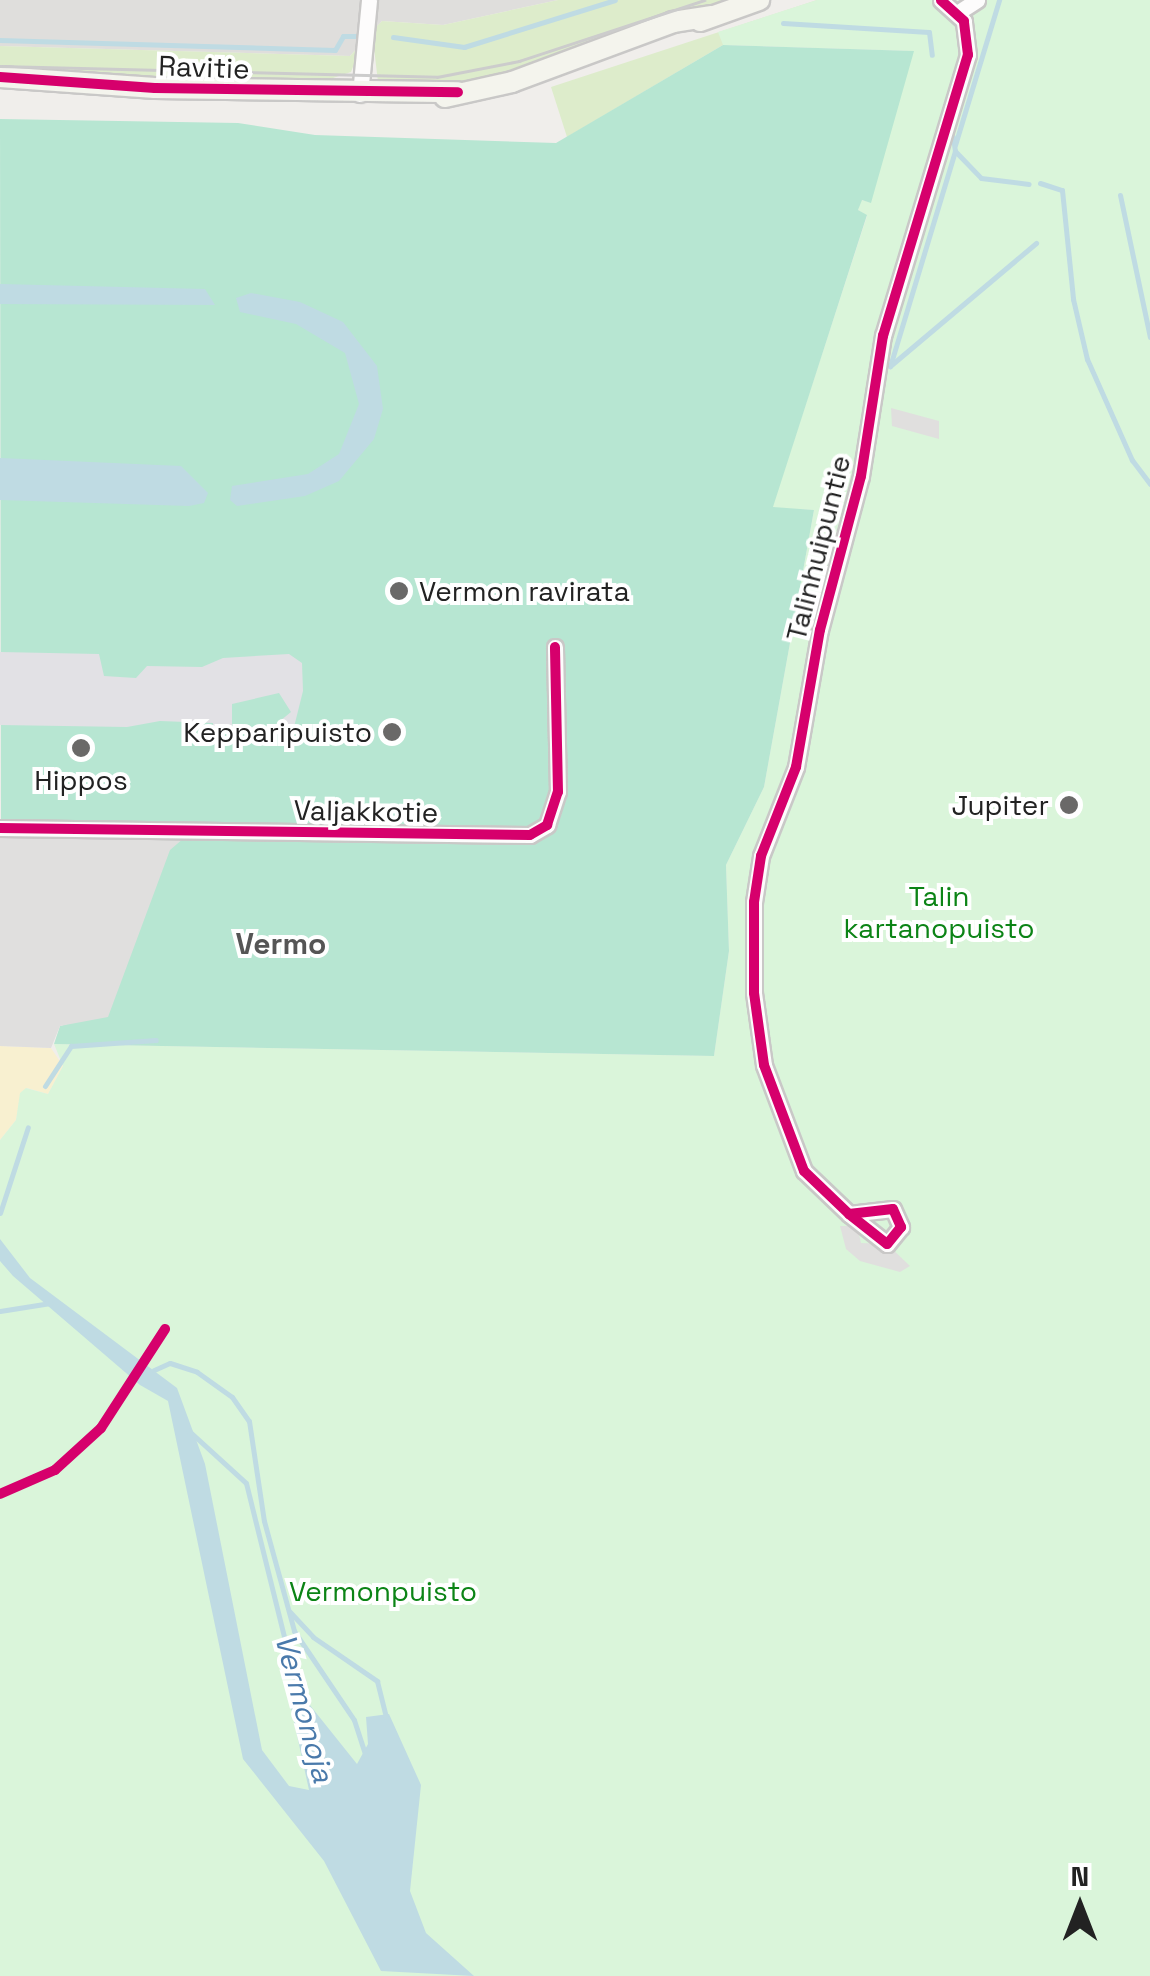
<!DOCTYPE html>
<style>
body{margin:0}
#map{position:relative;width:1150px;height:1976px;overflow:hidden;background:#f0eeeb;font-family:"Space Grotesk",sans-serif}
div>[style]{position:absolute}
.residential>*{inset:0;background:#dfdedc}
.grass>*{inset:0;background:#ddeccb}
.sand>*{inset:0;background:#f8f0d0}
.park>*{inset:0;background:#daf5da}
.pitch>*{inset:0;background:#b7e6d2}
.parking>*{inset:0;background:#e0dfde}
.plaza>*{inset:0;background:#e2e1e5}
.water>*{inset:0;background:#bfdbe3}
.stream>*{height:5px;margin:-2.5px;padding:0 2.5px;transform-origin:2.5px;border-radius:2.5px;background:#bfdbe3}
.roads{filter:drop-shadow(2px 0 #c9c8c7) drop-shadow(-2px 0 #c9c8c7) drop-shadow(0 2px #c9c8c7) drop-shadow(0 -2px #c9c8c7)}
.street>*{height:15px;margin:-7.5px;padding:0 7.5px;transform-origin:7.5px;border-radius:7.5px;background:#fdfcfc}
.secondary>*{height:20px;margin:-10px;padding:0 10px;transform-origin:10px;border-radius:10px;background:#f4f4ed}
.tram>*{height:2.5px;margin:-1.25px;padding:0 1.25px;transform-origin:1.25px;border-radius:1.25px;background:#ccc}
.cycleway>*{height:10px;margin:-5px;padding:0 5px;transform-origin:5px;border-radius:5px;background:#d6006c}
.dots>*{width:28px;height:28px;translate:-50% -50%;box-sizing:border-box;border:5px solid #fff;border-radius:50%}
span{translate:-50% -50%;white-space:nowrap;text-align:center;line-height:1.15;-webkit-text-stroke:8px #fff;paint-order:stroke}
.street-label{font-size:28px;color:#222}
.poi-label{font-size:28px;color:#222}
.left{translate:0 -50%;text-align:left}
.right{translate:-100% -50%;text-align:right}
.park-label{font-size:28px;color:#0c8416}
.neighbourhood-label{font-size:30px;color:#555;font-weight:700}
.water-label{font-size:30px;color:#4a7aab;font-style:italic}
.north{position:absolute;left:1030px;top:1856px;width:100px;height:100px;-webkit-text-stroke:8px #fff;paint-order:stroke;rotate:0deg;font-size:28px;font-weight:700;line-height:40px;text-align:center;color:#222}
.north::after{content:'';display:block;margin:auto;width:35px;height:45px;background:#222;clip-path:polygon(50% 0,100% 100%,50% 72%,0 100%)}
</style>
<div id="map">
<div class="residential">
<div style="clip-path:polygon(0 0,558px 0,443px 25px,382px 21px,350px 56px,0 46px)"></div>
</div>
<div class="grass">
<div style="clip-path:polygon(558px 0,734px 0,513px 74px,464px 84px,378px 82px,372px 31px,382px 21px,443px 25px)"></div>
<div style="clip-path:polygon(817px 0,928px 0,723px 45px,567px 137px,551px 87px)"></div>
<div style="clip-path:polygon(362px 43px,351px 72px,321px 82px,0 72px,0 46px,350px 56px)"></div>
</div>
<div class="sand">
<div style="clip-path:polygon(0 1046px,51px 1048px,63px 1066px,48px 1094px,27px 1088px,21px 1093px,16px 1120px,0 1140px)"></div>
</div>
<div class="park">
<div style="clip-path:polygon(817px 0,1150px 0,1150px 1976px,0 1976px,0 1140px,16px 1120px,20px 1093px,26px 1088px,48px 1094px,63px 1066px,54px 1044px,714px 1056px,729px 951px,726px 865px,764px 787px,814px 510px,772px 508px,867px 216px,858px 210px,861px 200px,870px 202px,913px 51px,723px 45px,718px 32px)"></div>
</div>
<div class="pitch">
<div style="clip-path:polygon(723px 45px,914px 51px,871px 203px,862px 200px,858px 210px,867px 215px,773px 507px,814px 510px,764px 787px,726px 865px,729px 951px,714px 1056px,54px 1044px,60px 1026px,71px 1023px,1px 822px,0 119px,238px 123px,315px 135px,556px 143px)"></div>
</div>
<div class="parking">
<div style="clip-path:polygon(891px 408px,939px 421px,939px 439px,892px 426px)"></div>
<div style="clip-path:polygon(0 832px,184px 838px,170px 850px,108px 1017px,60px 1026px,51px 1048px,0 1046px)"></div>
<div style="clip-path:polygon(840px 1226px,857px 1226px,861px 1243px,887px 1244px,910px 1266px,900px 1272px,860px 1261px,846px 1249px)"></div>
</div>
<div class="plaza">
<div style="clip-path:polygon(0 652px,99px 654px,104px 676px,136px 678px,147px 666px,202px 667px,223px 658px,289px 654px,302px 663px,303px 691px,292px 735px,264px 734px,291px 712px,279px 693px,232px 704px,232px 730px,250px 734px,213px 734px,213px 723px,160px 721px,127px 727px,0 725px)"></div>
</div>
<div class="water">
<div style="clip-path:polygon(0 284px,205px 289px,215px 305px,0 304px)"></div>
<div style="clip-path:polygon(251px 293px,300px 302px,343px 322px,377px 366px,383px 409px,374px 439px,339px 481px,305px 496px,237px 506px,230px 500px,232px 486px,308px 474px,339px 454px,359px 404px,345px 353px,296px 324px,240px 312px,236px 298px)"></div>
<div style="clip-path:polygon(0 458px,181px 466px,208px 493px,204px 503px,189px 506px,0 500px)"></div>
<div style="clip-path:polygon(0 1239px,30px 1278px,177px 1388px,205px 1464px,262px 1750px,289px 1786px,309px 1790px,291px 1708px,297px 1689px,357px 1764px,368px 1744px,366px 1717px,389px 1714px,421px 1785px,410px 1891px,426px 1933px,474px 1976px,381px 1971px,324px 1861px,243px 1759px,168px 1401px,140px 1385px,13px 1276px,0 1261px)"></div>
</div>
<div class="stream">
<div style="left:783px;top:23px;width:146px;rotate:3.5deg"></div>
<div style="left:929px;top:32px;width:23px;rotate:83deg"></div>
<div style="left:393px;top:37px;width:72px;rotate:8deg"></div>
<div style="left:464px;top:47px;width:158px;rotate:-17.3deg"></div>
<div style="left:0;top:40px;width:335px;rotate:1.7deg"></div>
<div style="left:335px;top:50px;width:16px;rotate:-60deg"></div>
<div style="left:343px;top:36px;width:16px"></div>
<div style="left:953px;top:137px;width:14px;rotate:82deg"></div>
<div style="left:955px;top:151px;width:37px;rotate:46deg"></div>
<div style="left:981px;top:178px;width:48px;rotate:7.1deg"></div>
<div style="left:955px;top:145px;width:152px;rotate:-73.1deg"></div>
<div style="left:955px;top:151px;width:225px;rotate:106.8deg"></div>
<div style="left:890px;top:366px;width:191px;rotate:-40.1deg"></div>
<div style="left:1040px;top:183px;width:23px;rotate:18deg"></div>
<div style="left:1062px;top:190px;width:110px;rotate:84.2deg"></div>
<div style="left:1073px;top:299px;width:62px;rotate:76.9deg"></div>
<div style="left:1087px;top:359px;width:111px;rotate:66deg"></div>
<div style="left:1132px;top:460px;width:30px;rotate:53deg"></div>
<div style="left:1120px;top:195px;width:145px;rotate:78.1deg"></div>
<div style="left:45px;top:1086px;width:48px;rotate:-57deg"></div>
<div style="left:71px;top:1046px;width:85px;rotate:-4deg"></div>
<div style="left:0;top:1213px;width:90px;rotate:-72deg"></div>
<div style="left:0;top:1311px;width:51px;rotate:-9.1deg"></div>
<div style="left:154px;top:1370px;width:17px;rotate:-24deg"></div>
<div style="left:170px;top:1363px;width:28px;rotate:18deg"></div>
<div style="left:197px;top:1372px;width:43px;rotate:35.5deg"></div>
<div style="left:232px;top:1397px;width:29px;rotate:55deg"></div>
<div style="left:249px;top:1421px;width:101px;rotate:81.5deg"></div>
<div style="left:264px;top:1521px;width:114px;rotate:74.7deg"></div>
<div style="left:294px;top:1631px;width:107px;rotate:56deg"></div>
<div style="left:354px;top:1720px;width:38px;rotate:72deg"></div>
<div style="left:189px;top:1431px;width:77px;rotate:42.4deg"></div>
<div style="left:246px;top:1483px;width:216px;rotate:76.1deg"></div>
<div style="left:290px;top:1612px;width:34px;rotate:47deg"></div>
<div style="left:313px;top:1637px;width:78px;rotate:34.5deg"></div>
<div style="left:377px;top:1681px;width:37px;rotate:76deg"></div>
</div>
<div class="roads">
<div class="street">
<div style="left:957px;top:13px;width:24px;rotate:-33deg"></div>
<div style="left:360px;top:94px;width:94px;rotate:-84.5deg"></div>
<div style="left:0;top:828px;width:530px;rotate:0.76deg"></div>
<div style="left:530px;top:835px;width:20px;rotate:-30deg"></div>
<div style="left:547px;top:825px;width:35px;rotate:-72deg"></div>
<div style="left:558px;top:792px;width:145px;rotate:-91.2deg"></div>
<div style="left:849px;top:1214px;width:44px;rotate:-6.5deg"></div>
<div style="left:893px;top:1209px;width:20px;rotate:66deg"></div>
<div style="left:901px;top:1227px;width:22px;rotate:129deg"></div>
<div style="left:887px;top:1244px;width:48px;rotate:-141.7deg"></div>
<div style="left:849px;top:1214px;width:62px;rotate:-136.3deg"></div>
<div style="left:804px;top:1171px;width:113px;rotate:-110.7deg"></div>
<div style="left:764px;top:1065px;width:73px;rotate:-97.9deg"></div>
<div style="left:754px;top:993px;width:91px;rotate:-90deg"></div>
<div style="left:754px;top:902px;width:47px;rotate:-81.3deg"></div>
<div style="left:761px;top:856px;width:96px;rotate:-68.5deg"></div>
<div style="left:796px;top:767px;width:139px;rotate:-80.1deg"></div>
<div style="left:820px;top:630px;width:159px;rotate:-75.1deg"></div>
<div style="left:861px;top:476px;width:142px;rotate:-81.1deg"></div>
<div style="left:883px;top:336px;width:294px;rotate:-73.2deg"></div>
<div style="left:968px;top:55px;width:34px;rotate:-97deg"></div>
<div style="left:964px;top:21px;width:31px;rotate:-138deg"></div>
</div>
<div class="secondary">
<div style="left:700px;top:21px;width:63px;rotate:-19.6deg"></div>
<div style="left:0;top:77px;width:155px;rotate:4.1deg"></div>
<div style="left:155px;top:88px;width:303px;rotate:0.8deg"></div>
<div style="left:445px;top:97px;width:69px;rotate:-12.6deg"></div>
<div style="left:512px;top:82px;width:172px;rotate:-20.4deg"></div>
<div style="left:673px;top:22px;width:38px;rotate:-9deg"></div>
</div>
</div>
<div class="tram">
<div style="left:0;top:66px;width:437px;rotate:1.4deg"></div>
<div style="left:437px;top:77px;width:84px;rotate:-11deg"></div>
<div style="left:519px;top:61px;width:195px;rotate:-18.2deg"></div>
</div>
<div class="cycleway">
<div style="left:0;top:77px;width:155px;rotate:4.1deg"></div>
<div style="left:155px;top:88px;width:303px;rotate:0.8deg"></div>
<div style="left:0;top:828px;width:530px;rotate:0.76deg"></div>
<div style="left:530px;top:835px;width:20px;rotate:-30deg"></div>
<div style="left:547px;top:825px;width:35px;rotate:-72deg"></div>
<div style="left:558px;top:792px;width:145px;rotate:-91.2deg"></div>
<div style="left:849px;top:1214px;width:44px;rotate:-6.5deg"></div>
<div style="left:893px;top:1209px;width:20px;rotate:66deg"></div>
<div style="left:901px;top:1227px;width:22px;rotate:129deg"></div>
<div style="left:887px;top:1244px;width:48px;rotate:-141.7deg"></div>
<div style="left:849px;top:1214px;width:62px;rotate:-136.3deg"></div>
<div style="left:804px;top:1171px;width:113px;rotate:-110.7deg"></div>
<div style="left:764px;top:1065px;width:73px;rotate:-97.9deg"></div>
<div style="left:754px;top:993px;width:91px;rotate:-90deg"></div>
<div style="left:754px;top:902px;width:47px;rotate:-81.3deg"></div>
<div style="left:761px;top:856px;width:96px;rotate:-68.5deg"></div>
<div style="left:796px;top:767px;width:139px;rotate:-80.1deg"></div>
<div style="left:820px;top:630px;width:159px;rotate:-75.1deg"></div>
<div style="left:861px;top:476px;width:142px;rotate:-81.1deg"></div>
<div style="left:883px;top:336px;width:294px;rotate:-73.2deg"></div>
<div style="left:968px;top:55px;width:34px;rotate:-97deg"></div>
<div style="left:964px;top:21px;width:31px;rotate:-138deg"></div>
<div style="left:0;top:1494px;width:60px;rotate:-23.6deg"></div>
<div style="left:55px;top:1470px;width:62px;rotate:-42.4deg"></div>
<div style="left:101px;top:1428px;width:118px;rotate:-57.1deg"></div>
</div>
<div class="dots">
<div style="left:399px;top:591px;background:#6a6968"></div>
<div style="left:392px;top:732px;background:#6a6968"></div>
<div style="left:81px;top:748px;background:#6a6968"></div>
<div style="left:1069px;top:805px;background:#6a6968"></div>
</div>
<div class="street-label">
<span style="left:204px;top:67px;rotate:2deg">Ravitie</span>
<span style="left:818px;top:548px;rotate:-76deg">Talinhuipuntie</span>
<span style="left:366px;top:811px;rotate:1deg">Valjakkotie</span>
</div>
<div class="poi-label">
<span class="left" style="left:419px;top:591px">Vermon ravirata</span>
<span class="right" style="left:372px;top:732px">Kepparipuisto</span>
<span style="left:81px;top:780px">Hippos</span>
<span class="right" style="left:1049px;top:805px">Jupiter</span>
</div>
<div class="park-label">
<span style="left:939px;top:912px">Talin<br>kartanopuisto</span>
<span style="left:383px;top:1591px">Vermonpuisto</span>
</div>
<div class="neighbourhood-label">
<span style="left:281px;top:944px">Vermo</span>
</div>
<div class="water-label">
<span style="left:304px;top:1708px;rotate:75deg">Vermonoja</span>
</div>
<div class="north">N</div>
</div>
